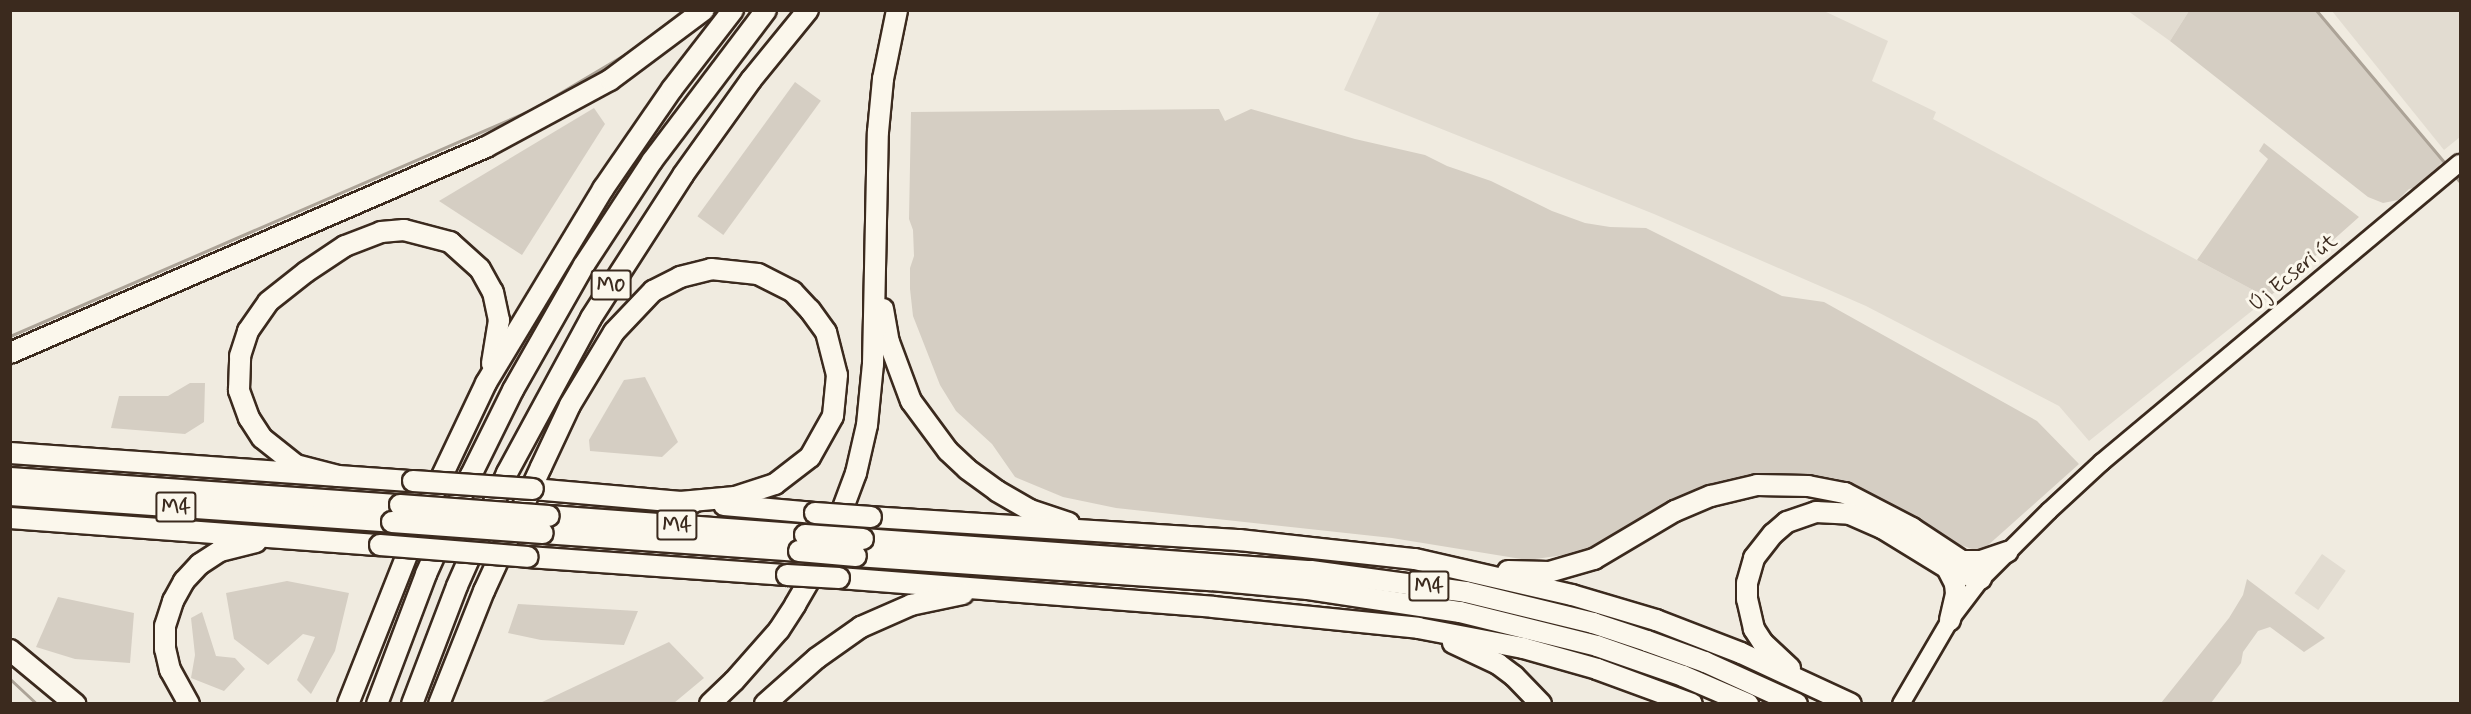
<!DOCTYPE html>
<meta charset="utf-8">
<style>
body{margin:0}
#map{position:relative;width:2471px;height:714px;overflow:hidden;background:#f0ebe0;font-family:Mynerve,sans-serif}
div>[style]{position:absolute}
.built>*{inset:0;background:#e2dcd1;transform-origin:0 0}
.green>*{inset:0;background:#d5cec3;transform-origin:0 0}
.stream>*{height:3px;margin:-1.5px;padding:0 1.5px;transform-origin:1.5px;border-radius:1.5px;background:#aca397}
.roads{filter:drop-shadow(2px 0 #3b2a1e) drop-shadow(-2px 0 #3b2a1e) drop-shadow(0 2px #3b2a1e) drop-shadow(0 -2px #3b2a1e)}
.secondary>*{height:16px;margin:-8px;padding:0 8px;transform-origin:8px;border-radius:8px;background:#fbf7ec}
.trunk>*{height:20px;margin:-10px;padding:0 10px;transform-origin:10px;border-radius:10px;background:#fbf7ec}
.bridges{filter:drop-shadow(2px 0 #3b2a1e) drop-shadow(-2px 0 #3b2a1e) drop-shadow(0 2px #3b2a1e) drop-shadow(0 -2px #3b2a1e)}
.trunk-bridge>*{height:20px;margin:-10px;padding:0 10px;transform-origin:10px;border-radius:10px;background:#fbf7ec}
span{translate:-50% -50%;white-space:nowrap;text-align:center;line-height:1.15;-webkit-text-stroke:6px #fbf7ec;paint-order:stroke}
.shield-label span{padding:2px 4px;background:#fbf7ec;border:2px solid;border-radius:4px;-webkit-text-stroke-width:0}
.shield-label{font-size:20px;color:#3b2a1e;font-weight:700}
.street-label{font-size:21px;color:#3b2a1e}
.frame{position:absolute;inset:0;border:12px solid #3b2a1e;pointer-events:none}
</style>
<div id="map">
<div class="built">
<div style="clip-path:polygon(1380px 11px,1824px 11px,1888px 41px,1872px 81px,1936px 112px,1933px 119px,2268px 298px,2089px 441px,2059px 406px,1866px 306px,1654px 214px,1344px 90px)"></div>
<div style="clip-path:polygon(2128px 11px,2189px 11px,2170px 41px)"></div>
<div style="clip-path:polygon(2332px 11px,2460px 11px,2460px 137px,2444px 150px)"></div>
<div style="left:2322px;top:554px;width:29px;height:48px;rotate:35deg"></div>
</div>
<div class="green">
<div style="clip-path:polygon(2189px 11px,2316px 11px,2444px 163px,2440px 164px,2436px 176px,2422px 186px,2409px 189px,2398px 200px,2383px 203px,2368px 197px,2170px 41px)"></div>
<div style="left:795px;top:82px;width:32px;height:166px;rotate:36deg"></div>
<div style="clip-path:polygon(594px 108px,605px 124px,522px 255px,439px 201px)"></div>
<div style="clip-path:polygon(1219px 109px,1225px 121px,1251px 109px,1355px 139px,1425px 155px,1447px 166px,1491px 181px,1552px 211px,1585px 223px,1610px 227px,1646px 228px,1782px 296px,1824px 302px,2037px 421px,2079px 464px,1986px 547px,1975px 550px,1960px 545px,1866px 490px,1838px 479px,1809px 474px,1783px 473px,1748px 476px,1713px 485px,1605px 542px,1579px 553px,1528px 560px,1392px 538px,1116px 508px,1063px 497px,1015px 477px,992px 444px,956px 411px,940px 385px,913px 316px,910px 289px,910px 268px,914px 256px,913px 230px,909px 219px,911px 112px)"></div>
<div style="clip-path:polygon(2264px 143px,2359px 217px,2268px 298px,2197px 260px,2268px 159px,2259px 151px)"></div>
<div style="clip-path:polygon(645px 377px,678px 442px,662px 457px,590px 451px,589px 440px,624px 380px)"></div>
<div style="clip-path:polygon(190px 383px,205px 383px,204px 422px,185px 434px,111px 428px,119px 396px,168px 396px)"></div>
<div style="clip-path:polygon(2247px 579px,2325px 638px,2304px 652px,2270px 627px,2258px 631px,2243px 652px,2241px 663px,2211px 703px,2161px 703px,2229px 618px,2243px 595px)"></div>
<div style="clip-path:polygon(287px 581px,349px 593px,335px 651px,311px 694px,297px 680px,315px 637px,303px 634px,268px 665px,234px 639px,226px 593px)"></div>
<div style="clip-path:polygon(58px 597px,134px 613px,130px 663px,75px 659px,36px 647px)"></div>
<div style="clip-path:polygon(518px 604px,637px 611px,638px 611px,624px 645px,541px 640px,508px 633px)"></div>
<div style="clip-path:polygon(202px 612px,216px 656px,235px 658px,245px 669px,224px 691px,191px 678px,195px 655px,191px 618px)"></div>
<div style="clip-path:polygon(669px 642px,704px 678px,674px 703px,540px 703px)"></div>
</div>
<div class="stream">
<div style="left:2316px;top:10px;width:205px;rotate:49.9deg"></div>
<div style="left:2454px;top:175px;width:9px;rotate:49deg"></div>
<div style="left:10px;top:336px;width:568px;rotate:-23.45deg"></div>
<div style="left:531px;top:110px;width:123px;rotate:-30.7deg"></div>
<div style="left:637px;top:47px;width:59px;rotate:-38.8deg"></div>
<div style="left:10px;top:679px;width:37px;rotate:43deg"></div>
</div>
<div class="roads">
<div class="secondary">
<div style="left:1901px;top:704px;width:97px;rotate:-59.7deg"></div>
<div style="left:1950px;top:620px;width:51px;rotate:-52.9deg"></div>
<div style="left:1981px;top:579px;width:96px;rotate:-45deg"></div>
<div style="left:2049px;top:511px;width:72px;rotate:-42.8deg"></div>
<div style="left:2102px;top:462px;width:466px;rotate:-39.9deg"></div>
</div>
<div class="trunk">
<div style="left:883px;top:309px;width:34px;rotate:80deg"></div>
<div style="left:889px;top:342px;width:63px;rotate:69.6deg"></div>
<div style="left:911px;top:401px;width:62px;rotate:53.5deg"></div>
<div style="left:948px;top:451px;width:26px;rotate:43deg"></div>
<div style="left:967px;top:469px;width:37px;rotate:36deg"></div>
<div style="left:997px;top:491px;width:38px;rotate:30deg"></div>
<div style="left:1030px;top:510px;width:41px;rotate:18.4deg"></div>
<div style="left:10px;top:353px;width:519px;rotate:-23.4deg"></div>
<div style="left:486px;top:147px;width:141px;rotate:-28.4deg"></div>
<div style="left:610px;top:80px;width:117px;rotate:-36.7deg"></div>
<div style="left:10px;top:453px;width:404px;rotate:4deg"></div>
<div style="left:338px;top:476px;width:43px;rotate:-165.3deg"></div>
<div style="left:296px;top:465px;width:43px;rotate:-141.5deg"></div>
<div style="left:262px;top:438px;width:24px;rotate:-123deg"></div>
<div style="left:249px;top:418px;width:30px;rotate:-110deg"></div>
<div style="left:239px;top:390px;width:34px;rotate:-88deg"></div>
<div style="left:240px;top:356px;width:26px;rotate:-72deg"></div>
<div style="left:248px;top:331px;width:35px;rotate:-55deg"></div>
<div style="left:268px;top:302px;width:48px;rotate:-38.3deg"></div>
<div style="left:306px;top:272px;width:47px;rotate:-33.7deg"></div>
<div style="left:345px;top:246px;width:39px;rotate:-21deg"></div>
<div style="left:381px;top:232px;width:23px;rotate:-5deg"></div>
<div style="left:404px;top:230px;width:48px;rotate:14.6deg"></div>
<div style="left:450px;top:242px;width:40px;rotate:42deg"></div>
<div style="left:480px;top:269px;width:26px;rotate:61deg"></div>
<div style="left:493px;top:292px;width:29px;rotate:78deg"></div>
<div style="left:499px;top:320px;width:44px;rotate:99.2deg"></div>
<div style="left:10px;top:478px;width:391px;rotate:4deg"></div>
<div style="left:533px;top:489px;width:160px;rotate:5deg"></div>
<div style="left:10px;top:495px;width:383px;rotate:4deg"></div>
<div style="left:724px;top:505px;width:91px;rotate:5deg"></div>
<div style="left:549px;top:516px;width:257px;rotate:4.2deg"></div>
<div style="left:871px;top:517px;width:369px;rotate:3.6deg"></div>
<div style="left:1239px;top:540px;width:177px;rotate:6.2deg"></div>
<div style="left:1415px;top:559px;width:161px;rotate:12.9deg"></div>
<div style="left:1572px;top:595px;width:88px;rotate:16.6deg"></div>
<div style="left:1656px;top:620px;width:91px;rotate:21.2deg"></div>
<div style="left:1741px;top:653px;width:121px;rotate:24.9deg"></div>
<div style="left:10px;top:518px;width:371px;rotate:4.2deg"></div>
<div style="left:543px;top:533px;width:257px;rotate:4deg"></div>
<div style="left:863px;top:539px;width:449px;rotate:4.1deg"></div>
<div style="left:1311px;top:571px;width:156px;rotate:7.7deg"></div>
<div style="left:1466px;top:592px;width:131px;rotate:13.7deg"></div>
<div style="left:1593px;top:623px;width:57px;rotate:18.4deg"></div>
<div style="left:1647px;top:641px;width:62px;rotate:19.9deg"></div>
<div style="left:1705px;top:662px;width:101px;rotate:24.5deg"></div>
<div style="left:856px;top:556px;width:356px;rotate:3.9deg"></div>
<div style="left:1211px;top:580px;width:97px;rotate:5.3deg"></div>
<div style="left:1308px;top:589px;width:154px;rotate:8.6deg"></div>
<div style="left:1460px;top:612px;width:141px;rotate:13.9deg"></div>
<div style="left:1597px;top:646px;width:91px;rotate:19.2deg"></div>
<div style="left:1683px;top:676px;width:71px;rotate:23.3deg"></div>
<div style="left:528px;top:557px;width:260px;rotate:4deg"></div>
<div style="left:1962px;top:561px;width:19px"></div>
<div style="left:1981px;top:561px;width:28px;rotate:-19deg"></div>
<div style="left:1947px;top:568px;width:18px;rotate:63deg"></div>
<div style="left:1955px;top:584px;width:10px;rotate:84deg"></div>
<div style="left:1956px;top:594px;width:27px;rotate:103deg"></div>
<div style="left:1508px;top:571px;width:41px;rotate:1.4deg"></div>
<div style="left:1549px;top:572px;width:47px;rotate:-16.1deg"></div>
<div style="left:1594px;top:559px;width:94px;rotate:-30.7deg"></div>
<div style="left:1675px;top:511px;width:39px;rotate:-23deg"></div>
<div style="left:1711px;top:496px;width:47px;rotate:-13.4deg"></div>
<div style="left:1757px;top:485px;width:51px;rotate:1.1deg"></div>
<div style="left:1808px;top:486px;width:38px;rotate:11deg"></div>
<div style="left:1845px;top:493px;width:76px;rotate:27.6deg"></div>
<div style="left:1912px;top:528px;width:60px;rotate:33.4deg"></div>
<div style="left:1962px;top:561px;width:26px;rotate:43deg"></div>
<div style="left:839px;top:578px;width:375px;rotate:4.4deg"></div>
<div style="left:1213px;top:607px;width:206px;rotate:5.8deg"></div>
<div style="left:1418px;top:628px;width:107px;rotate:10.8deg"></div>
<div style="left:1523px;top:648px;width:77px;rotate:15.8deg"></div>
<div style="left:1597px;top:669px;width:101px;rotate:20.2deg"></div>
<div style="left:1453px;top:643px;width:50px;rotate:25deg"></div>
<div style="left:1498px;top:664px;width:20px;rotate:37deg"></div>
<div style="left:1514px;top:676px;width:39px;rotate:46deg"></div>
<div style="left:10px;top:650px;width:85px;rotate:39.7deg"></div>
<div style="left:1790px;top:668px;width:37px;rotate:-137deg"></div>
<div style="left:1763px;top:643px;width:17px;rotate:-123deg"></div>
<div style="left:1754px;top:629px;width:31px;rotate:-103deg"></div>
<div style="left:1747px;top:599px;width:16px;rotate:-90deg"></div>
<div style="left:1747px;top:583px;width:26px;rotate:-74deg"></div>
<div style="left:1754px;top:558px;width:31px;rotate:-52deg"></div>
<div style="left:1773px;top:534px;width:18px;rotate:-41deg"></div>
<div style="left:1787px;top:522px;width:31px;rotate:-19deg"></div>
<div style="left:1816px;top:512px;width:34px;rotate:3deg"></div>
<div style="left:1850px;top:514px;width:35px;rotate:24deg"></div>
<div style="left:1882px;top:528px;width:76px;rotate:31.6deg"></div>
<div style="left:1947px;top:568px;width:31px;rotate:19deg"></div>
<div style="left:189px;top:704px;width:39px;rotate:-119deg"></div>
<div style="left:170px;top:670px;width:22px;rotate:-103deg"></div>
<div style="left:165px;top:649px;width:23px;rotate:-90deg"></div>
<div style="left:165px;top:626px;width:26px;rotate:-72deg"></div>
<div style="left:173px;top:601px;width:23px;rotate:-61deg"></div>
<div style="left:184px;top:581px;width:23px;rotate:-47deg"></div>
<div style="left:200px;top:564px;width:24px;rotate:-33deg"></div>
<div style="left:220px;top:551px;width:37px;rotate:-14deg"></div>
<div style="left:348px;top:704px;width:198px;rotate:-68.4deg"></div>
<div style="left:421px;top:520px;width:152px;rotate:-64.6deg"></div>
<div style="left:486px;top:383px;width:227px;rotate:-58.9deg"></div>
<div style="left:603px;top:189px;width:121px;rotate:-55.4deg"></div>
<div style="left:672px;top:89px;width:100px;rotate:-52.3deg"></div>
<div style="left:377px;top:704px;width:139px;rotate:-69.3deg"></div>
<div style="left:426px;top:574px;width:109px;rotate:-65.6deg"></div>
<div style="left:471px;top:475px;width:95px;rotate:-63.7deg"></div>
<div style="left:513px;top:390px;width:144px;rotate:-60.4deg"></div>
<div style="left:584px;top:265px;width:124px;rotate:-56.8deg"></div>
<div style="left:652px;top:161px;width:189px;rotate:-52.9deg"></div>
<div style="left:412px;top:704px;width:126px;rotate:-69.1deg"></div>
<div style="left:457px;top:586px;width:124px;rotate:-66.1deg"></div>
<div style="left:507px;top:473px;width:176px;rotate:-61.5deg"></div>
<div style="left:591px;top:318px;width:170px;rotate:-57.2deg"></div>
<div style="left:683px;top:175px;width:117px;rotate:-54.4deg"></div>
<div style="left:751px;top:80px;width:90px;rotate:-50.8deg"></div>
<div style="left:439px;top:704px;width:122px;rotate:-68.3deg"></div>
<div style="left:484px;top:591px;width:136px;rotate:-65.3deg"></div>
<div style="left:541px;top:467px;width:68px;rotate:-64.9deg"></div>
<div style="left:570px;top:405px;width:85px;rotate:-58.9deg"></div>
<div style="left:614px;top:332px;width:57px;rotate:-46.4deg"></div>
<div style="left:653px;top:291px;width:30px;rotate:-27deg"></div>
<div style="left:680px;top:277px;width:32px;rotate:-14deg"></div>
<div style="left:711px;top:269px;width:47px;rotate:6.1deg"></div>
<div style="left:758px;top:274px;width:39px;rotate:27deg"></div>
<div style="left:793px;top:292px;width:25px;rotate:47deg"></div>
<div style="left:810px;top:310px;width:27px;rotate:54deg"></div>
<div style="left:826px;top:332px;width:44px;rotate:75.7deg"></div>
<div style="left:837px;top:375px;width:41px;rotate:95.6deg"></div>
<div style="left:833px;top:416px;width:47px;rotate:119.3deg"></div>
<div style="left:810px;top:457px;width:44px;rotate:142.4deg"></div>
<div style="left:775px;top:484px;width:42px;rotate:162deg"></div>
<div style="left:735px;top:497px;width:55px;rotate:174.8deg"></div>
<div style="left:710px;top:704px;width:33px;rotate:-44deg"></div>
<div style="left:734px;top:681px;width:68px;rotate:-48.6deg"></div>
<div style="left:779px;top:630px;width:30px;rotate:-57deg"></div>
<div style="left:795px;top:605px;width:66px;rotate:-59.9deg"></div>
<div style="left:828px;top:548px;width:80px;rotate:-69.5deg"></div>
<div style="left:856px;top:473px;width:49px;rotate:-77.1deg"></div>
<div style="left:867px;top:425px;width:61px;rotate:-84.4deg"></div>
<div style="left:873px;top:364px;width:232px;rotate:-88.8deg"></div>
<div style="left:878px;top:132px;width:53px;rotate:-84.6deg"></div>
<div style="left:883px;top:79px;width:70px;rotate:-78.5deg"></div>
<div style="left:765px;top:704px;width:69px;rotate:-41.5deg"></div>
<div style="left:817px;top:658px;width:54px;rotate:-35.2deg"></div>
<div style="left:861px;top:627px;width:55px;rotate:-23.7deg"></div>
<div style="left:911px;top:605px;width:53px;rotate:-11.9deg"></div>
</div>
</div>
<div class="bridges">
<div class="trunk-bridge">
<div style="left:413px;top:481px;width:120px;rotate:3.8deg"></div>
<div style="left:400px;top:505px;width:149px;rotate:4.2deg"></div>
<div style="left:815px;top:513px;width:56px;rotate:4.1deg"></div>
<div style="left:392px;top:522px;width:151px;rotate:4.2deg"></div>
<div style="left:805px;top:535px;width:58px;rotate:3.9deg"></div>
<div style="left:380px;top:545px;width:148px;rotate:4.6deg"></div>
<div style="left:799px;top:551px;width:57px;rotate:5deg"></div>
<div style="left:787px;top:575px;width:52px;rotate:3.3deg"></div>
</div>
</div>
<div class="shield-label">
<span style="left:611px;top:285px">M0</span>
<span style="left:176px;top:507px">M4</span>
<span style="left:677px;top:525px">M4</span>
<span style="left:1429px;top:586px">M4</span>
</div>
<div class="street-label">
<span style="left:2293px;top:273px;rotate:-40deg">Új Ecseri út</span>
</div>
<div class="frame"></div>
</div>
